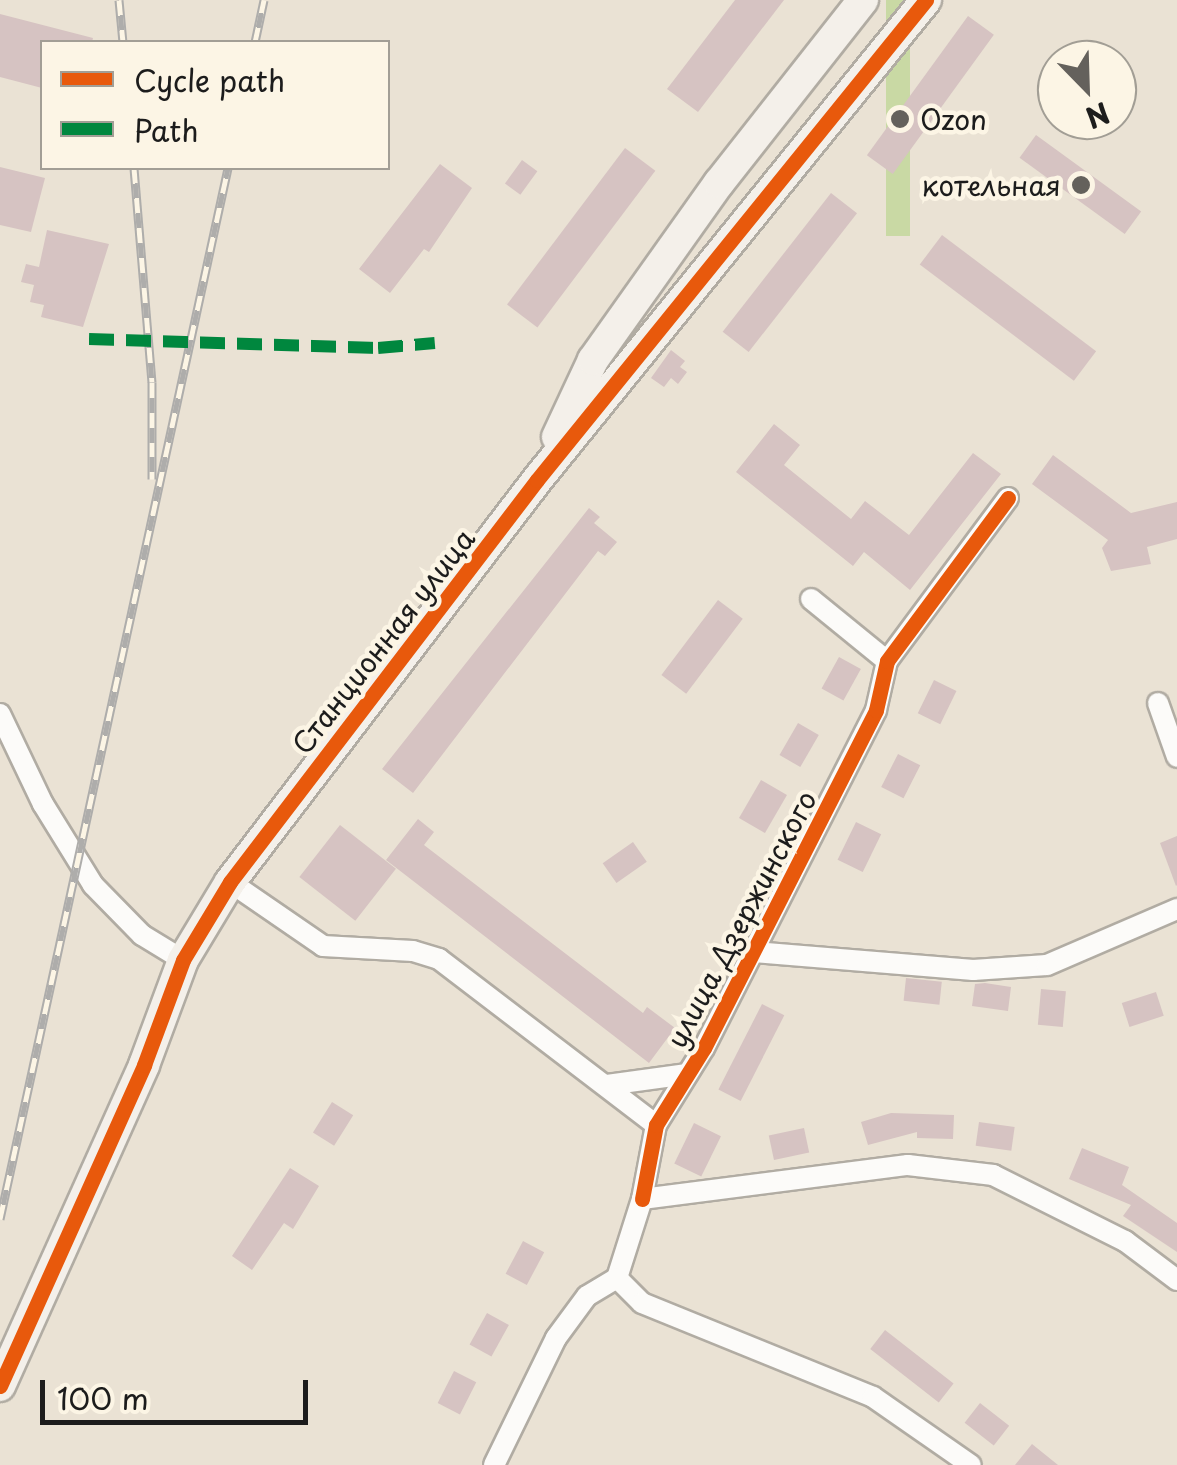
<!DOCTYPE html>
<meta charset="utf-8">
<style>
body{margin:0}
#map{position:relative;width:1177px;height:1465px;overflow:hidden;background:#eae2d4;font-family:"Playpen Sans",sans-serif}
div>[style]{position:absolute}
.green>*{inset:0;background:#c9d9a4;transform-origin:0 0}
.building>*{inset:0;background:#d6c3c2;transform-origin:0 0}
.roads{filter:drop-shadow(2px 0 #b1aca3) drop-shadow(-2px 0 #b1aca3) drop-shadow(0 2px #b1aca3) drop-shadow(0 -2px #b1aca3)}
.street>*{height:20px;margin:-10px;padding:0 10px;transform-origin:10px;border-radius:10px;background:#fcfbf9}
.secondary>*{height:30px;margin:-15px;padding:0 15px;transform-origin:15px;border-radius:15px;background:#f4f0ea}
.rail>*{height:9px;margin-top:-4.5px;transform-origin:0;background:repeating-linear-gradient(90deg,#fcf5e5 0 15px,#aeadab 0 30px);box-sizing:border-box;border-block:2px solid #aeadab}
.quiet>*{height:12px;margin-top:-6px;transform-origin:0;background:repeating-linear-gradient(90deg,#00873e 0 25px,transparent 0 37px)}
.cycleway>*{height:15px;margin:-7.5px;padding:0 7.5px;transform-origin:7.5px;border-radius:7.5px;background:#e8590c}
.dots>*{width:28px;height:28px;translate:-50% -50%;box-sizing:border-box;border:5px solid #fcf5e5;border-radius:50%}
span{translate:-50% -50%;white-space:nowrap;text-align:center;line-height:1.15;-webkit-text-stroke:9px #fcf5e5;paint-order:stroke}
.poi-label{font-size:28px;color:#1c1c1c}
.left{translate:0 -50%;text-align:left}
.right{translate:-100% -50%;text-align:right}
.street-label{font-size:28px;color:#1c1c1c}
.legend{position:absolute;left:40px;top:40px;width:350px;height:130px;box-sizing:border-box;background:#fcf5e5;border:2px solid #a29e95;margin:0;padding:12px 18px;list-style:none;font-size:30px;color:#1c1c1c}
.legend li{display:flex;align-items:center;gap:20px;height:50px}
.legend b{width:50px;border:2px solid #a29e95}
.north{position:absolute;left:1037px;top:40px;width:100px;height:100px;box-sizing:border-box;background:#fcf5e5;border:2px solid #a29e95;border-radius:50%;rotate:157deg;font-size:28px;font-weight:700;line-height:40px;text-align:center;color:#1c1c1c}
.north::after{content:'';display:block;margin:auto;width:35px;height:45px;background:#64615c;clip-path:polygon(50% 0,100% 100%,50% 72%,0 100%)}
.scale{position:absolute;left:40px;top:1380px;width:268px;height:45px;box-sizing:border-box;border:5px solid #1c1c1c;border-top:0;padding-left:12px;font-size:30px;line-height:35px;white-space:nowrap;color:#1c1c1c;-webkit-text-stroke:8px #fcf5e5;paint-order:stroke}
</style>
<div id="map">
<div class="green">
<div style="left:886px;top:0;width:24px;height:236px"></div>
</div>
<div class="building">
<div style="clip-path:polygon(735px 0,784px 0,698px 112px,667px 89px)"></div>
<div style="clip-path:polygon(0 14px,93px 38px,92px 42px,42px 42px,42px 88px,0 77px)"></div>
<div style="left:968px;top:16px;width:32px;height:172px;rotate:36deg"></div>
<div style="left:1036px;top:135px;width:130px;height:28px;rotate:36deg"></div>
<div style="left:625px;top:148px;width:38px;height:196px;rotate:37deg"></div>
<div style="left:522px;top:160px;width:19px;height:29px;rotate:36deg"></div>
<div style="clip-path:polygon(440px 164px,472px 188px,429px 252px,424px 249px,390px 293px,359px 269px)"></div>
<div style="clip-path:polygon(0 167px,45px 178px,31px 232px,0 225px)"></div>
<div style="left:831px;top:193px;width:33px;height:176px;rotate:38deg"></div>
<div style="clip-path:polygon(47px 230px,109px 244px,83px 327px,41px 317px,44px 305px,30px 302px,34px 285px,21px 282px,26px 264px,39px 267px)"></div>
<div style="left:942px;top:235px;width:193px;height:37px;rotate:37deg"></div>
<div style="clip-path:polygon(671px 350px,685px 361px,680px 367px,687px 372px,678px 384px,671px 378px,664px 387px,651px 378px)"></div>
<div style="clip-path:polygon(774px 424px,800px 445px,784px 465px,851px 519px,865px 501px,909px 535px,973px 453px,1001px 474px,910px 590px,864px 552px,853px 566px,736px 472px)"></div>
<div style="clip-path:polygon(1053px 455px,1131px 513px,1177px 502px,1177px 539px,1147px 547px,1151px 564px,1111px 571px,1102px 548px,1108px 540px,1032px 484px)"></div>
<div style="clip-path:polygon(589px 508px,600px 517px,594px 523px,617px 542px,605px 556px,598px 551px,413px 793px,382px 769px)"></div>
<div style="left:718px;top:600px;width:31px;height:94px;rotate:37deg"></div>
<div style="left:839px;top:657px;width:25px;height:36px;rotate:29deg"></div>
<div style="left:934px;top:680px;width:25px;height:37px;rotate:26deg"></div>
<div style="left:798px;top:723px;width:24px;height:37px;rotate:30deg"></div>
<div style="left:898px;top:754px;width:25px;height:37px;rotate:27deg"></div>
<div style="left:761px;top:780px;width:30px;height:44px;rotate:30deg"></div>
<div style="clip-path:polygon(418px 819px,434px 832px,424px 845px,643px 1013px,647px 1007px,675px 1028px,649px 1063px,386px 860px)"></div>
<div style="left:856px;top:822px;width:28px;height:42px;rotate:26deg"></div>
<div style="left:340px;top:825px;width:71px;height:66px;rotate:38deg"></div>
<div style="clip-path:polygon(1177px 836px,1177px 885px,1176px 886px,1160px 843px)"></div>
<div style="left:633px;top:842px;width:24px;height:37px;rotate:55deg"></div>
<div style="left:906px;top:978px;width:36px;height:23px;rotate:6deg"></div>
<div style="clip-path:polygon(985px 983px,1011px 987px,1008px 1011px,972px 1006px,975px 984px)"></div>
<div style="left:1041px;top:989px;width:25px;height:36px;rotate:5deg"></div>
<div style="left:1156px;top:992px;width:25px;height:36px;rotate:72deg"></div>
<div style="left:762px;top:1004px;width:25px;height:96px;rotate:27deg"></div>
<div style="left:332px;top:1102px;width:25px;height:36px;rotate:32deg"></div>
<div style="clip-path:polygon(891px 1113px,954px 1115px,953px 1139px,917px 1138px,917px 1132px,868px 1145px,861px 1122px)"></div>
<div style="left:979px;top:1122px;width:36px;height:24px;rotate:8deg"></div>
<div style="left:694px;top:1123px;width:30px;height:45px;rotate:26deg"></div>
<div style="left:804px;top:1128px;width:25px;height:36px;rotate:78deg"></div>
<div style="clip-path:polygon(1082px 1148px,1129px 1167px,1122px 1185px,1177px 1223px,1177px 1252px,1123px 1216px,1131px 1205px,1069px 1179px)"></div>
<div style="clip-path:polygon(290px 1168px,319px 1186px,293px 1229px,284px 1223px,252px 1270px,232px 1256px)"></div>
<div style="left:523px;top:1241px;width:24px;height:37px;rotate:28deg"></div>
<div style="left:487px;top:1313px;width:25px;height:36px;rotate:29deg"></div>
<div style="left:885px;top:1330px;width:87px;height:24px;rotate:38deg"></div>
<div style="left:454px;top:1371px;width:25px;height:36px;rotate:27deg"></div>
<div style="left:980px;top:1403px;width:37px;height:25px;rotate:38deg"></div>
<div style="clip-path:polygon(1032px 1444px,1058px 1465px,1015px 1465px)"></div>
</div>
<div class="roads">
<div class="street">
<div style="left:811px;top:599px;width:98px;rotate:39.2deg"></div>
<div style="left:1158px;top:703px;width:57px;rotate:70.6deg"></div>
<div style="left:0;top:714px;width:100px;rotate:64.5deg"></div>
<div style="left:43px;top:804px;width:95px;rotate:58.3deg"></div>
<div style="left:93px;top:885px;width:70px;rotate:45.6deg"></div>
<div style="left:142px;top:935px;width:48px;rotate:31.4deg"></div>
<div style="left:230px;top:882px;width:113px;rotate:34.5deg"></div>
<div style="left:323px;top:946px;width:90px;rotate:3.2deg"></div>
<div style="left:413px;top:951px;width:27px;rotate:17deg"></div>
<div style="left:439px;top:959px;width:273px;rotate:37.4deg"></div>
<div style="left:754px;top:952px;width:220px;rotate:4.7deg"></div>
<div style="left:973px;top:970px;width:74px;rotate:-3.9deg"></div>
<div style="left:1047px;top:965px;width:142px;rotate:-23.3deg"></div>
<div style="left:607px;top:1085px;width:81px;rotate:-7.8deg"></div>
<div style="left:642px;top:1199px;width:75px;rotate:-79.3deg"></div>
<div style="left:656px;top:1125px;width:91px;rotate:-58.1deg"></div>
<div style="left:704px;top:1048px;width:379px;rotate:-63deg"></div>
<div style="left:876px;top:710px;width:50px;rotate:-77.3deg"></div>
<div style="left:887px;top:661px;width:203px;rotate:-53.4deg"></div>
<div style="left:617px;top:1278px;width:83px;rotate:-72.4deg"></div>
<div style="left:642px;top:1199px;width:268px;rotate:-7.3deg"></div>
<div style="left:908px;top:1165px;width:86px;rotate:6.7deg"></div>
<div style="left:993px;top:1175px;width:148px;rotate:26.6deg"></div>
<div style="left:1125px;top:1241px;width:65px;rotate:36.9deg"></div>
<div style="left:494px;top:1465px;width:141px;rotate:-64deg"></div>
<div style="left:556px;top:1338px;width:52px;rotate:-53.6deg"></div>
<div style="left:587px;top:1296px;width:35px;rotate:-31deg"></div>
<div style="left:617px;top:1278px;width:35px;rotate:45deg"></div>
<div style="left:642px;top:1303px;width:249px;rotate:22.1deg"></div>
<div style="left:873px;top:1397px;width:119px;rotate:34.8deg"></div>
</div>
<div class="secondary">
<div style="left:557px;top:437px;width:85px;rotate:-64.9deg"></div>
<div style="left:593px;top:360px;width:217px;rotate:-54.6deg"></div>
<div style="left:719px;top:183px;width:233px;rotate:-51.8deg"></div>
<div style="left:0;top:1386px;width:352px;rotate:-65.8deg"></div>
<div style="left:144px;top:1065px;width:112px;rotate:-69.6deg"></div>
<div style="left:183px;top:960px;width:91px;rotate:-58.9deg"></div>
<div style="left:230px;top:882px;width:506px;rotate:-52.63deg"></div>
<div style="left:537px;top:480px;width:618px;rotate:-50.98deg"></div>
</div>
</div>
<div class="rail">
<div style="left:119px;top:0;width:42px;rotate:84.6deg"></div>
<div style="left:255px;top:42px;width:43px;rotate:-77.9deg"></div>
<div style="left:134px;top:168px;width:215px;rotate:85.2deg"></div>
<div style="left:152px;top:382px;width:97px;rotate:90deg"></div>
<div style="left:0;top:1219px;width:1075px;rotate:-77.76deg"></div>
</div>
<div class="quiet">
<div style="left:89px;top:339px;width:289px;rotate:1.8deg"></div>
<div style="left:378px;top:348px;width:57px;rotate:-5deg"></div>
</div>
<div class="cycleway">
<div style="left:642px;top:1199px;width:75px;rotate:-79.3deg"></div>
<div style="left:656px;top:1125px;width:91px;rotate:-58.1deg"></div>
<div style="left:704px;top:1048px;width:379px;rotate:-63deg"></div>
<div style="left:876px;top:710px;width:50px;rotate:-77.3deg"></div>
<div style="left:887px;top:661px;width:203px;rotate:-53.4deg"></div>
<div style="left:0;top:1386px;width:352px;rotate:-65.8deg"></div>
<div style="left:144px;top:1065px;width:112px;rotate:-69.6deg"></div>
<div style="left:183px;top:960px;width:91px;rotate:-58.9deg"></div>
<div style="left:230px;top:882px;width:506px;rotate:-52.63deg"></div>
<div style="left:537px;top:480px;width:618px;rotate:-50.98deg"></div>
</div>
<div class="dots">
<div style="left:900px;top:119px;background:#64615c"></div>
<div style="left:1081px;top:185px;background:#64615c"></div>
</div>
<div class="poi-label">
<span class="left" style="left:920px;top:119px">Ozon</span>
<span class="right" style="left:1061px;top:185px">котельная</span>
</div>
<div class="street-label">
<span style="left:383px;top:641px;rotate:-52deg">Станционная улица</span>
<span style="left:741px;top:919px;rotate:-62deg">улица Дзержинского</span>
</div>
<ul class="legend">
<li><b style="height:12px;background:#e8590c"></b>Cycle path</li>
<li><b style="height:12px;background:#00873e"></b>Path</li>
</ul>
<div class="north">N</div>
<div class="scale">100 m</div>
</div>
